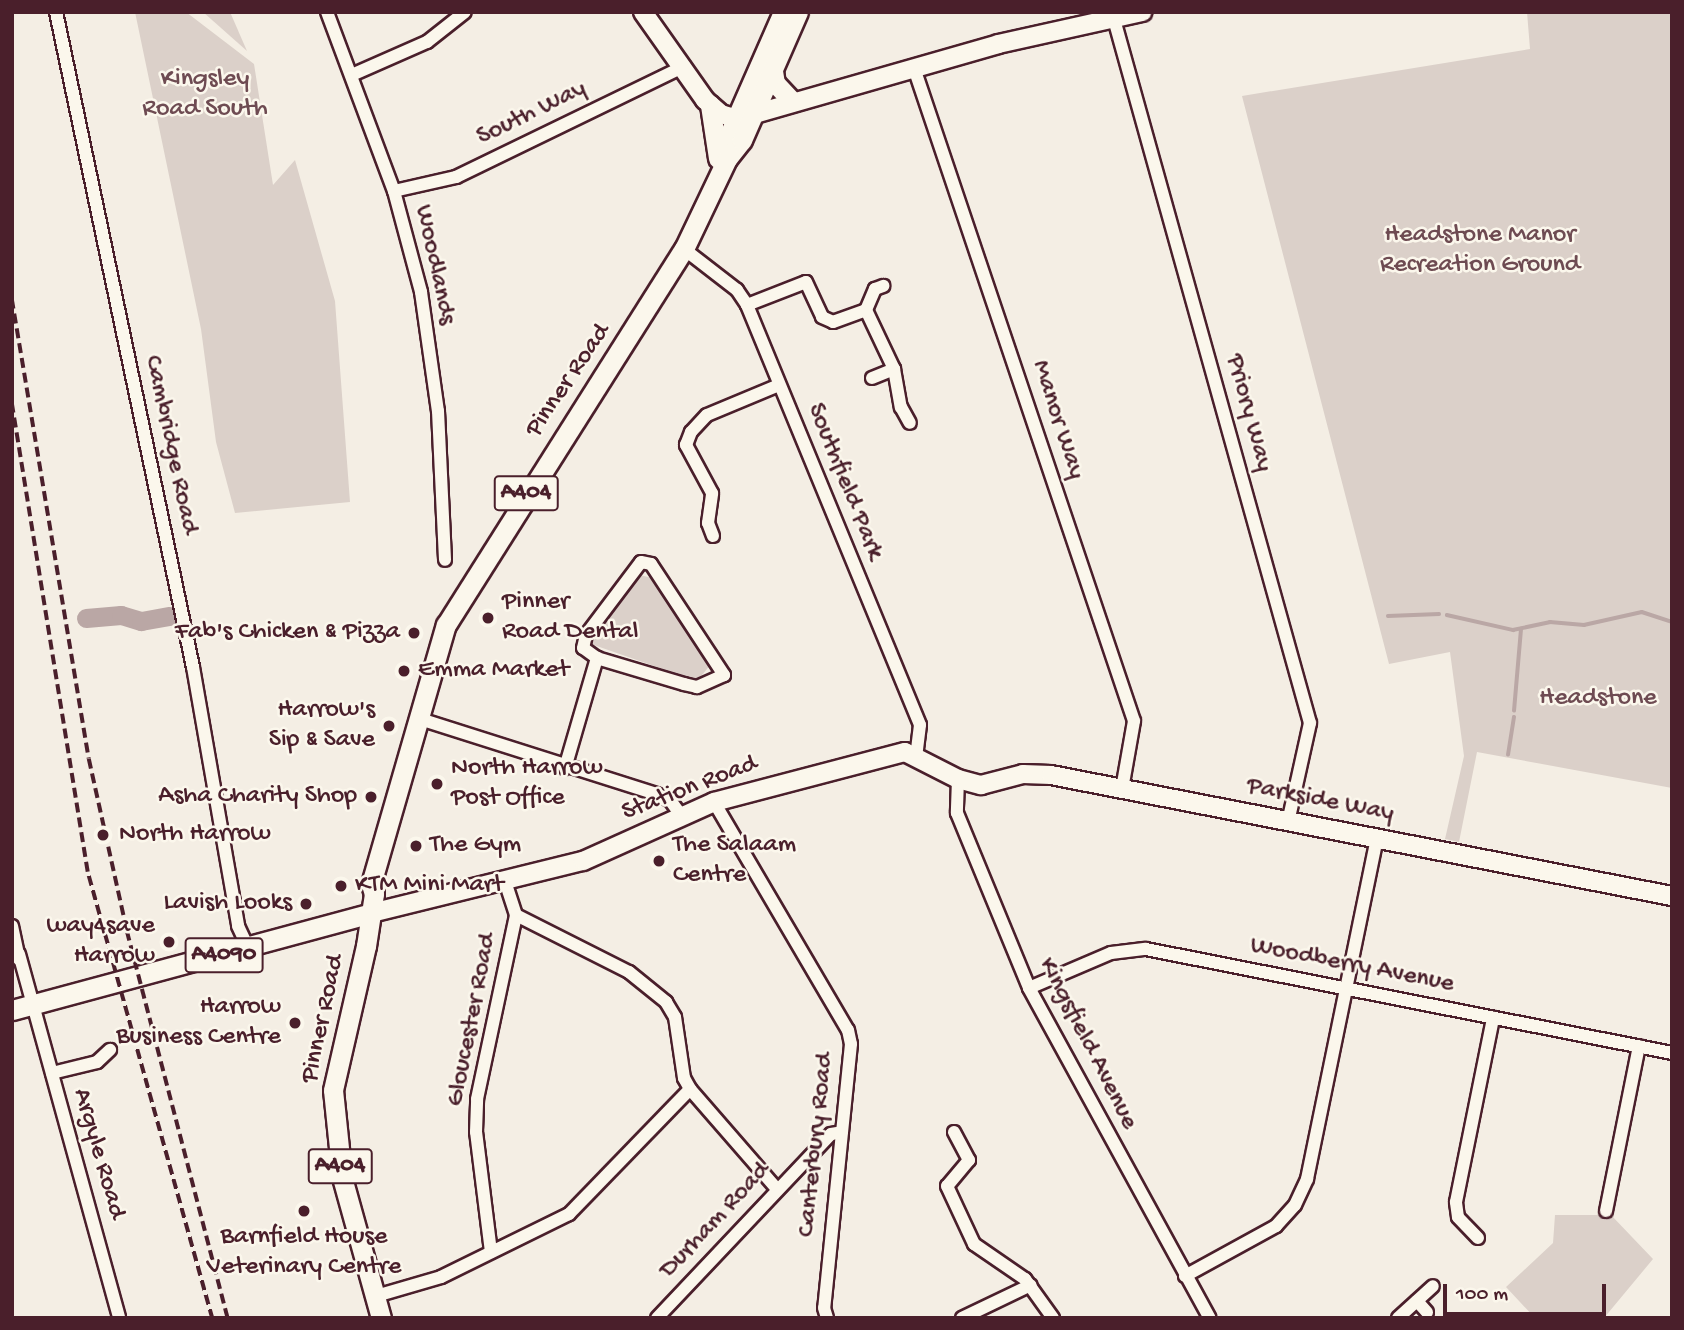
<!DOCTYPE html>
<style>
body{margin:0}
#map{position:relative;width:1684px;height:1330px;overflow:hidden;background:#f4eee4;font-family:"Gochi Hand",sans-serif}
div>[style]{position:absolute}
.green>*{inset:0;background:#dbd0c9}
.stream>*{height:3.5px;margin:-1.75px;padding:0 1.75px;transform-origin:1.75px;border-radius:1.75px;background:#baa7a5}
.river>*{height:19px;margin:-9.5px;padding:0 9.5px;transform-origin:9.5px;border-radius:9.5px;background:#baa7a5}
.roads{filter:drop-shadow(2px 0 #4a1f2b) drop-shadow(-2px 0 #4a1f2b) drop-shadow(0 2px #4a1f2b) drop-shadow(0 -2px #4a1f2b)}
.street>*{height:12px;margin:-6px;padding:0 6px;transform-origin:6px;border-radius:6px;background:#fbf7ec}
.secondary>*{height:18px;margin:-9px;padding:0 9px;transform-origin:9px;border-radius:9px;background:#fbf7ec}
.primary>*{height:19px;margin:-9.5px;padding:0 9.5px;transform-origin:9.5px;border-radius:9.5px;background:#fbf7ec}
.rail>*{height:3.5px;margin-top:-1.75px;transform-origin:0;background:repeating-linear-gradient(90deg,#4a1f2b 0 10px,transparent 0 15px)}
.dots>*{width:19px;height:19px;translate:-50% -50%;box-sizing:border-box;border:4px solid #fbf7ec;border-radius:50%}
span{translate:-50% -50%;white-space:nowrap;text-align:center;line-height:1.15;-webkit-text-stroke:5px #fbf7ec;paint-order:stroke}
.shield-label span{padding:2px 5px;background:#fbf7ec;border:2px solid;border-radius:5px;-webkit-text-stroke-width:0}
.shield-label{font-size:24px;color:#4a1f2b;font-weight:700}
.park-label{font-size:26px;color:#6e4b52}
.street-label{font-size:26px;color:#4a1f2b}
.poi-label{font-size:26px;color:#4a1f2b}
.left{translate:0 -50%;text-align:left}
.right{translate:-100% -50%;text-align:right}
.frame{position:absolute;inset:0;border:14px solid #4a1f2b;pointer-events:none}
.scale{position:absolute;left:1443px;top:1284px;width:163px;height:32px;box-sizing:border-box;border:4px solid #4a1f2b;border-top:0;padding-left:9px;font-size:21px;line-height:24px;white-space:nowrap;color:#4a1f2b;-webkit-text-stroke:5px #fbf7ec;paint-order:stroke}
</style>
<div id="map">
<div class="green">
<div style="clip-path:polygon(135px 12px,186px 12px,254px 64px,273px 185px,295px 160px,335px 301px,350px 502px,235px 513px,216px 442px,201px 329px)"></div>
<div style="clip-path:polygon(203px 12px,230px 12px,247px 51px)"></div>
<div style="clip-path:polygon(1527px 12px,1672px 12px,1672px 788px,1477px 752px,1459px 842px,1445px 839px,1464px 756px,1450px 652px,1389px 664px,1242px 96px,1530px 49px)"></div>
<div style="clip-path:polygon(636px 574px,652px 578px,712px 663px,697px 681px,591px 644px)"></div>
<div style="clip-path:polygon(1555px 1215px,1611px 1215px,1653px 1259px,1604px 1318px,1535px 1318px,1506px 1287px,1553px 1243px)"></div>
</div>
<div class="stream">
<div style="left:1447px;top:615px;width:68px;rotate:12.8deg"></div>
<div style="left:1513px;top:630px;width:38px;rotate:-12deg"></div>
<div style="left:1550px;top:622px;width:34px;rotate:5deg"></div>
<div style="left:1584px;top:625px;width:59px;rotate:-12.6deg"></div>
<div style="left:1642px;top:612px;width:32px;rotate:18deg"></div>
<div style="left:1388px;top:616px;width:51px;rotate:-2.2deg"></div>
<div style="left:1514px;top:711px;width:82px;rotate:-85.1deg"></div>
<div style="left:1508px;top:755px;width:38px;rotate:-81deg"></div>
</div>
<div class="river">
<div style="left:86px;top:618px;width:35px;rotate:-5deg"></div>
<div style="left:121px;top:615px;width:21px;rotate:17deg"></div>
<div style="left:141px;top:621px;width:29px;rotate:-10deg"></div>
</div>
<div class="roads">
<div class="street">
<div style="left:56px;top:12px;width:669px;rotate:78.19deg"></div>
<div style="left:193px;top:667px;width:263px;rotate:80.1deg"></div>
<div style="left:238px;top:926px;width:23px;rotate:65deg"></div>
<div style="left:327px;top:12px;width:191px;rotate:69.5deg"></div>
<div style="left:394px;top:191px;width:105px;rotate:75deg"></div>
<div style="left:421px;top:292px;width:120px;rotate:81.9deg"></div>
<div style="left:438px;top:411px;width:149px;rotate:87.3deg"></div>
<div style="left:1112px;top:12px;width:738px;rotate:74.44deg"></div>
<div style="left:1310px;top:723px;width:101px;rotate:102.5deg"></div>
<div style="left:914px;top:68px;width:689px;rotate:71.38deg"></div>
<div style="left:1134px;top:721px;width:69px;rotate:100deg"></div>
<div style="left:354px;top:74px;width:80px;rotate:-23.7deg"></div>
<div style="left:427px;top:42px;width:48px;rotate:-38.3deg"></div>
<div style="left:394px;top:191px;width:64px;rotate:-12.7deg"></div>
<div style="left:456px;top:177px;width:254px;rotate:-25.9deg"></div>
<div style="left:684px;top:249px;width:67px;rotate:37.7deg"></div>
<div style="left:737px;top:290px;width:18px;rotate:56deg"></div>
<div style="left:747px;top:305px;width:454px;rotate:67.6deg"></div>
<div style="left:920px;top:725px;width:31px;rotate:97deg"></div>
<div style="left:747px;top:305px;width:63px;rotate:-21.3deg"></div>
<div style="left:806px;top:282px;width:38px;rotate:65deg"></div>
<div style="left:822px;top:317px;width:12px;rotate:24deg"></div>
<div style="left:833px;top:322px;width:35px;rotate:-20deg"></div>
<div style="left:866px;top:310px;width:65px;rotate:64.6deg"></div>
<div style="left:894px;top:369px;width:39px;rotate:80deg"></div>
<div style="left:901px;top:407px;width:18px;rotate:61deg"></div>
<div style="left:866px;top:310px;width:23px;rotate:-67deg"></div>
<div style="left:875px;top:289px;width:9px;rotate:-21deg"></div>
<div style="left:872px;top:378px;width:24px;rotate:-22deg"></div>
<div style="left:713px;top:536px;width:14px;rotate:-111deg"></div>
<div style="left:708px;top:523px;width:30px;rotate:-82deg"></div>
<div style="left:712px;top:493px;width:55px;rotate:-118.4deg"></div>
<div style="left:686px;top:445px;width:14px;rotate:-69deg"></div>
<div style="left:691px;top:432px;width:23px;rotate:-47deg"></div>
<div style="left:707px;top:415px;width:78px;rotate:-22.6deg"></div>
<div style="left:641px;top:562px;width:10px;rotate:11deg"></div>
<div style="left:651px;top:564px;width:133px;rotate:56.7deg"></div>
<div style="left:724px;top:675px;width:30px;rotate:156deg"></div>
<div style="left:697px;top:687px;width:13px;rotate:-167deg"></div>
<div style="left:684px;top:684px;width:91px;rotate:-163.4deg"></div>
<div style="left:597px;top:658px;width:17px;rotate:-144deg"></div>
<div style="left:583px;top:648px;width:13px;rotate:-77deg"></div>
<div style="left:586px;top:635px;width:91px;rotate:-53deg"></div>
<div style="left:420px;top:719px;width:248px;rotate:17.6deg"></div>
<div style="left:656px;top:794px;width:15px;rotate:23deg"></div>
<div style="left:670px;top:800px;width:19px;rotate:54deg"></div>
<div style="left:565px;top:768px;width:115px;rotate:-73.8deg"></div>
<div style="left:958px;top:779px;width:34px;rotate:92deg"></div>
<div style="left:957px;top:813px;width:189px;rotate:67.6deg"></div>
<div style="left:1029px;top:988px;width:376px;rotate:61.3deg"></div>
<div style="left:714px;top:802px;width:264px;rotate:59.6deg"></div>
<div style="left:848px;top:1030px;width:14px;rotate:78deg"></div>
<div style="left:851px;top:1044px;width:265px;rotate:95.8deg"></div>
<div style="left:824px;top:1308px;width:10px;rotate:73deg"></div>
<div style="left:516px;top:915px;width:127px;rotate:26.8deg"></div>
<div style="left:629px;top:972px;width:48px;rotate:39deg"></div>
<div style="left:666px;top:1002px;width:17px;rotate:59deg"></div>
<div style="left:675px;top:1017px;width:62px;rotate:81.6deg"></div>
<div style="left:684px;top:1078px;width:13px;rotate:61deg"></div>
<div style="left:690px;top:1089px;width:133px;rotate:49deg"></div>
<div style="left:12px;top:926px;width:34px;rotate:78deg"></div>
<div style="left:19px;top:954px;width:377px;rotate:74.6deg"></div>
<div style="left:1029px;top:988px;width:89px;rotate:-23.1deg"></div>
<div style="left:1111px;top:953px;width:35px;rotate:-7deg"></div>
<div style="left:1146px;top:949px;width:536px;rotate:11.18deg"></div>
<div style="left:52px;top:1073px;width:46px;rotate:-13.7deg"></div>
<div style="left:97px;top:1062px;width:18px;rotate:-43deg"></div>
<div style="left:954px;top:1132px;width:32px;rotate:62deg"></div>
<div style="left:969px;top:1160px;width:34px;rotate:130deg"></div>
<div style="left:947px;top:1186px;width:64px;rotate:65deg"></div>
<div style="left:974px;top:1244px;width:62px;rotate:34.5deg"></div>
<div style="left:1025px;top:1279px;width:48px;rotate:54.3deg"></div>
<div style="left:1606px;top:1211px;width:168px;rotate:-78.7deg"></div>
<div style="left:1478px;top:1238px;width:29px;rotate:-134deg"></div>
<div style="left:1458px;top:1217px;width:15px;rotate:-98deg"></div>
<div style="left:1456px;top:1202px;width:188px;rotate:-78.6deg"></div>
<div style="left:491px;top:1252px;width:121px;rotate:-97.1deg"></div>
<div style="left:476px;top:1132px;width:33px;rotate:-88deg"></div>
<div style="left:477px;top:1099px;width:188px;rotate:-78deg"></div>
<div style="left:516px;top:915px;width:36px;rotate:-108deg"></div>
<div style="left:1185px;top:1276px;width:104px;rotate:-28.8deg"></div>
<div style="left:1276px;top:1226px;width:28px;rotate:-48deg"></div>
<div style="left:1295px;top:1205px;width:29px;rotate:-65deg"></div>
<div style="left:1307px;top:1179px;width:347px;rotate:-78.4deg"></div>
<div style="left:376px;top:1296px;width:68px;rotate:-16.3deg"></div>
<div style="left:441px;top:1277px;width:143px;rotate:-26.2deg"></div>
<div style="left:569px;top:1214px;width:174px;rotate:-45.9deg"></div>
<div style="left:1417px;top:1301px;width:15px;rotate:48deg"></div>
<div style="left:657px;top:1318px;width:253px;rotate:-46.6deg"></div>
<div style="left:831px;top:1134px;width:11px;rotate:-10deg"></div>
<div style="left:962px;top:1318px;width:76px;rotate:-25.6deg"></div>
<div style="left:1398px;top:1318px;width:47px;rotate:-42.4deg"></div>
</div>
<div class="secondary">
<div style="left:643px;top:12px;width:108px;rotate:54.8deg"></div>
<div style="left:705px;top:100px;width:21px;rotate:41deg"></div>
<div style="left:721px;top:114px;width:17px;rotate:17deg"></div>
<div style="left:737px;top:119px;width:272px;rotate:-16deg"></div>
<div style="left:998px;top:44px;width:148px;rotate:-12.5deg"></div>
<div style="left:371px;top:913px;width:218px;rotate:-13.8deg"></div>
<div style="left:583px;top:861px;width:144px;rotate:-24.2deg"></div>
<div style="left:714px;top:802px;width:197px;rotate:-14.7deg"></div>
<div style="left:905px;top:752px;width:59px;rotate:27deg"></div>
<div style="left:958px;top:779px;width:24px;rotate:15deg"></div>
<div style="left:981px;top:785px;width:43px;rotate:-14.7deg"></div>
<div style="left:1023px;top:774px;width:28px;rotate:2deg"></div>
<div style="left:1051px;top:775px;width:633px;rotate:11.03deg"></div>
</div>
<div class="primary">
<div style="left:773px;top:71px;width:12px;rotate:81deg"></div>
<div style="left:775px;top:83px;width:22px;rotate:47deg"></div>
<div style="left:710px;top:105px;width:54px;rotate:81.4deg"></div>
<div style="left:726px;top:156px;width:21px;rotate:-82deg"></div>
<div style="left:729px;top:135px;width:134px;rotate:-66.3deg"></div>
<div style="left:12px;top:1010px;width:372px;rotate:-15.1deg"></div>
<div style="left:381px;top:1318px;width:146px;rotate:-105.5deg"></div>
<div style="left:342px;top:1177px;width:87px;rotate:-95.9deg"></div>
<div style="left:333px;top:1090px;width:148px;rotate:-77.1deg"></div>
<div style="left:366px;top:946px;width:53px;rotate:-81.3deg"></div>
<div style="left:374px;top:894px;width:10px;rotate:-107deg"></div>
<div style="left:371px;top:884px;width:270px;rotate:-73.9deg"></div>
<div style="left:446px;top:625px;width:445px;rotate:-57.7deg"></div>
<div style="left:684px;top:249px;width:100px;rotate:-64.5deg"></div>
<div style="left:727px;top:159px;width:24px;rotate:-52deg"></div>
<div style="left:742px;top:140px;width:140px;rotate:-66.4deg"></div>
</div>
</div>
<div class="rail">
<div style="left:12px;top:299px;width:466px;rotate:80.5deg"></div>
<div style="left:89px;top:759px;width:176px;rotate:77.5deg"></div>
<div style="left:127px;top:931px;width:400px;rotate:75.4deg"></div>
<div style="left:12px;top:403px;width:479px;rotate:80.8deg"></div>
<div style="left:89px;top:876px;width:459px;rotate:74.4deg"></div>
</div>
<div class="dots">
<div style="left:488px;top:618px;background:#4a1f2b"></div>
<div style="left:414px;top:633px;background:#4a1f2b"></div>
<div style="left:404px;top:671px;background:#4a1f2b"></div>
<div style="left:389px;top:726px;background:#4a1f2b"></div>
<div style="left:437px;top:784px;background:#4a1f2b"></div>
<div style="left:371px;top:797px;background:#4a1f2b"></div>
<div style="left:103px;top:835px;background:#4a1f2b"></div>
<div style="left:416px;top:846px;background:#4a1f2b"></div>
<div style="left:659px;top:861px;background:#4a1f2b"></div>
<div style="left:341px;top:886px;background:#4a1f2b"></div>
<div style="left:306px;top:904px;background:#4a1f2b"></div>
<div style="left:169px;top:942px;background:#4a1f2b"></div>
<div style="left:295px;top:1023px;background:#4a1f2b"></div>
<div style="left:304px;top:1211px;background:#4a1f2b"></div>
</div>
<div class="shield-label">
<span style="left:526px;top:493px">A404</span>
<span style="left:224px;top:955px">A4090</span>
<span style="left:340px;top:1166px">A404</span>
</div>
<div class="park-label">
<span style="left:205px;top:95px">Kingsley<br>Road South</span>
<span style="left:1480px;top:251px">Headstone Manor<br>Recreation Ground</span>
<span style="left:1598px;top:699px">Headstone</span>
</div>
<div class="street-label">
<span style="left:532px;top:114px;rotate:-26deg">South Way</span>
<span style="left:434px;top:265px;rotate:78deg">Woodlands</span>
<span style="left:569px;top:381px;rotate:-56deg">Pinner Road</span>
<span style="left:1248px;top:413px;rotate:75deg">Priory Way</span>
<span style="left:1057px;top:420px;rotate:72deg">Manor Way</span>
<span style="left:170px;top:445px;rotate:78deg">Cambridge Road</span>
<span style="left:844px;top:482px;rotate:68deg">Southfield Park</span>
<span style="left:690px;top:789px;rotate:-21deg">Station Road</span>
<span style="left:1320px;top:801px;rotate:11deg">Parkside Way</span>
<span style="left:1352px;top:966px;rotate:11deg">Woodberry Avenue</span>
<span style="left:324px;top:1019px;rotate:-78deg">Pinner Road</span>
<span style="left:473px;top:1020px;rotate:-79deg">Gloucester Road</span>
<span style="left:1087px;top:1044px;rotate:63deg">Kingsfield Avenue</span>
<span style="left:817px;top:1145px;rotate:-84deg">Canterbury Road</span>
<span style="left:98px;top:1154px;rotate:74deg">Argyle Road</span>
<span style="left:716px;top:1221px;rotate:-47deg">Durham Road</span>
</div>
<div class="poi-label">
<span class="left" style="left:502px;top:618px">Pinner<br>Road Dental</span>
<span class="right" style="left:400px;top:633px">Fab's Chicken &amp; Pizza</span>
<span class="left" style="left:418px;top:671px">Emma Market</span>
<span class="right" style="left:375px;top:726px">Harrow's<br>Sip &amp; Save</span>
<span class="left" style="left:451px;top:784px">North Harrow<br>Post Office</span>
<span class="right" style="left:357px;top:797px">Asha Charity Shop</span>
<span class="left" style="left:119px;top:835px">North Harrow</span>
<span class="left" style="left:430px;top:846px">The Gym</span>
<span class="left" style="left:673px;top:861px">The Salaam<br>Centre</span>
<span class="left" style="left:355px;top:886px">KTM Mini Mart</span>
<span class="right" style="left:292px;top:904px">Lavish Looks</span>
<span class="right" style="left:155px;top:942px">way4save<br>Harrow</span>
<span class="right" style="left:281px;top:1023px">Harrow<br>Business Centre</span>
<span style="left:304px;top:1253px">Barnfield House<br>Veterinary Centre</span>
</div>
<div class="frame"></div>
<div class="scale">100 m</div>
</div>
